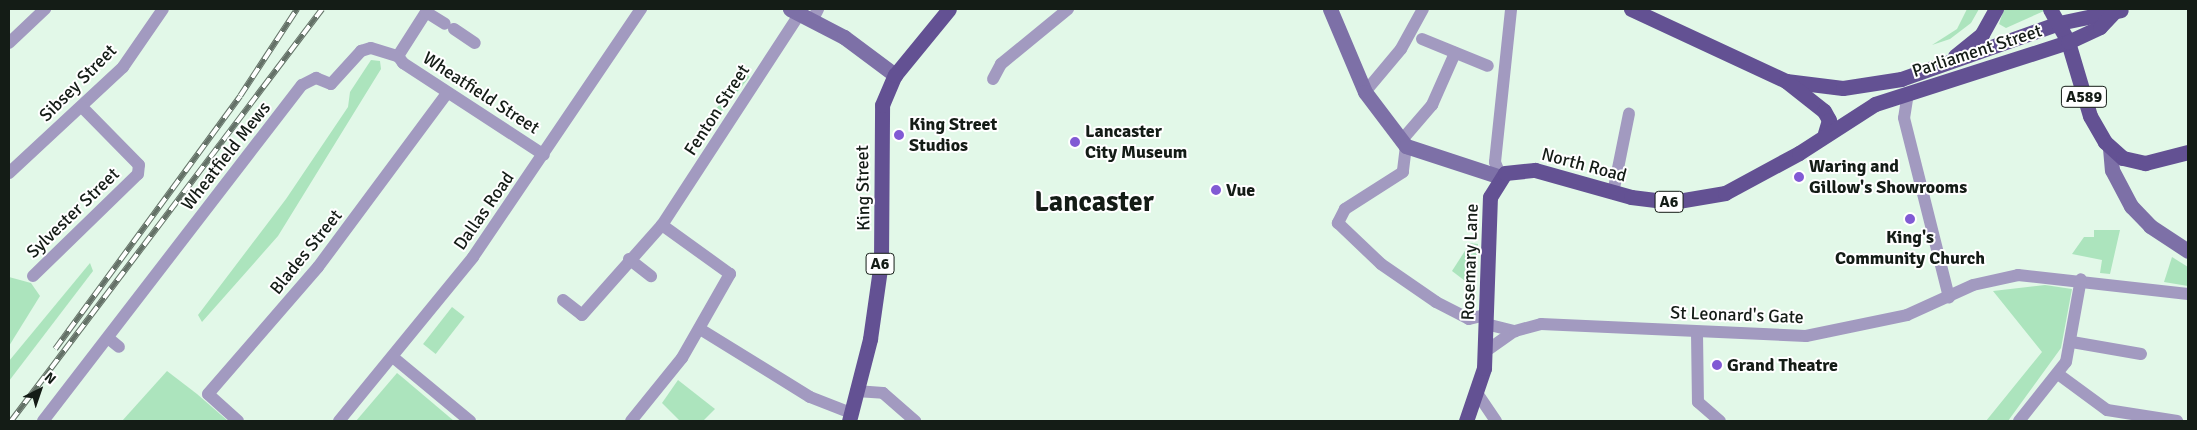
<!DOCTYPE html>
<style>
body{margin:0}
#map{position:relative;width:2197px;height:430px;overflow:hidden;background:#e2f8e8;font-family:Signika,sans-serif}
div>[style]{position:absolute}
.green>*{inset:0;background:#ace4bd;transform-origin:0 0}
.street>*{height:12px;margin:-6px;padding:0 6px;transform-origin:6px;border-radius:6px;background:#a29ac0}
.secondary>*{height:15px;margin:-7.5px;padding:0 7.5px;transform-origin:7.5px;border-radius:7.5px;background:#7d70a7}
.primary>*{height:15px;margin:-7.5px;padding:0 7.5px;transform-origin:7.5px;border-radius:7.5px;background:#635193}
.rail>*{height:5.5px;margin-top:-2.75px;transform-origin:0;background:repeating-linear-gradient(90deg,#fff 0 11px,#647167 0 22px);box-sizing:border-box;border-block:1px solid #647167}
.dots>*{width:14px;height:14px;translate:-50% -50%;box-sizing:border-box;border:2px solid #fff;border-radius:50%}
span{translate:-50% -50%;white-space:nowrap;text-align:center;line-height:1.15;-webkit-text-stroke:4px #fff;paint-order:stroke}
.shield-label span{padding:1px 4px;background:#fff;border:1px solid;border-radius:4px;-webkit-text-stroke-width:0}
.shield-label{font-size:16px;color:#141c16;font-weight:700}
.street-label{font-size:18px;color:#141c16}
.poi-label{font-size:18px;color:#141c16;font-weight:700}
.left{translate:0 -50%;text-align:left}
.town-label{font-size:28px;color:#141c16;font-weight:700}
.frame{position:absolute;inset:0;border:10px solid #141c16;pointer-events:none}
.north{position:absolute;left:15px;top:365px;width:50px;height:50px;-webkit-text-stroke:4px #fff;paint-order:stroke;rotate:41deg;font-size:14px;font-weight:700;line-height:20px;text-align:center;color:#141c16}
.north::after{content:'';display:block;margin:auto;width:18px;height:22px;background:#141c16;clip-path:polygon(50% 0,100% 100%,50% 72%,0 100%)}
</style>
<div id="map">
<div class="green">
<div style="clip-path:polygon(1967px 9px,1979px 9px,1971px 23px,1950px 39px,1932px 45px,1957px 29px)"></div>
<div style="clip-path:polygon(2004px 9px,2042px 9px,2044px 11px,2006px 28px,1999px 24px)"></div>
<div style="clip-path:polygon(371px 60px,380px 61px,381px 69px,278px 236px,202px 322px,198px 315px,286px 199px,348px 107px,350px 92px)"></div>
<div style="left:745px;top:73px;width:6px;height:45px;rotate:39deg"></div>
<div style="clip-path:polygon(2094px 230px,2120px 230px,2110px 274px,2100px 273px,2102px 260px,2072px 254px,2084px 237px,2094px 237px)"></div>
<div style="clip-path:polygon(1470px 243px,1478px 244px,1473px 287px,1452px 271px)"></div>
<div style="clip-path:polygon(2172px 257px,2188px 267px,2188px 286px,2164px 282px)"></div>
<div style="clip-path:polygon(90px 263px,93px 271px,9px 381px,9px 361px)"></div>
<div style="clip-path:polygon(9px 277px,31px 283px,40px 296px,9px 346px)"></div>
<div style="clip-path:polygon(2045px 285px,2072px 289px,2061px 348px,2008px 421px,1986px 421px,2042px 352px,1993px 291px)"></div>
<div style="left:452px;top:307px;width:16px;height:47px;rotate:38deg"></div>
<div style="clip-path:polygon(167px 371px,197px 394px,228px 421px,122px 421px)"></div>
<div style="clip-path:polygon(397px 373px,402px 377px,454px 421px,356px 421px)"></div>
<div style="clip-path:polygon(678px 380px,715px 409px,703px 421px,680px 421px,662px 403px)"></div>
</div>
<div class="street">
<div style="left:428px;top:9px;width:56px;rotate:122.6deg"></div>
<div style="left:398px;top:56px;width:9px;rotate:54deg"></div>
<div style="left:403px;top:63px;width:168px;rotate:33.1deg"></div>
<div style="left:426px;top:12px;width:22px;rotate:32deg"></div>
<div style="left:813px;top:19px;width:11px;rotate:-63deg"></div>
<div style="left:454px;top:29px;width:25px;rotate:34deg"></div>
<div style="left:1422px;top:39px;width:71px;rotate:22.2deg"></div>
<div style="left:9px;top:43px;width:50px;rotate:-43.4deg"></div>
<div style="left:993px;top:79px;width:17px;rotate:-62deg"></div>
<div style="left:1001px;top:64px;width:87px;rotate:-39.4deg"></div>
<div style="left:1365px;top:92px;width:56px;rotate:-50.1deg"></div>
<div style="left:1401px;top:49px;width:46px;rotate:-61.2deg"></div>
<div style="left:1908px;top:93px;width:25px;rotate:99deg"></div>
<div style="left:1904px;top:118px;width:185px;rotate:75.9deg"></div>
<div style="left:1401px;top:141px;width:48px;rotate:-49.3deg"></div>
<div style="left:1432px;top:105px;width:57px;rotate:-66.1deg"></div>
<div style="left:1406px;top:146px;width:26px;rotate:97deg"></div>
<div style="left:1403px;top:172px;width:69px;rotate:147.5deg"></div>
<div style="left:1345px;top:209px;width:16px;rotate:117deg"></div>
<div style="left:1338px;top:223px;width:59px;rotate:43.6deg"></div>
<div style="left:1381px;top:264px;width:67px;rotate:34.6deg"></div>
<div style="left:1436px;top:302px;width:37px;rotate:27deg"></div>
<div style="left:1469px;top:319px;width:16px;rotate:-14deg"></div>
<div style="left:9px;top:173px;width:156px;rotate:-42.9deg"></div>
<div style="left:123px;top:67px;width:70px;rotate:-55.4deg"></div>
<div style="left:1501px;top:177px;width:16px;rotate:-112deg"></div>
<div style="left:1495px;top:162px;width:154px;rotate:-84deg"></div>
<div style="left:1613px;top:193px;width:81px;rotate:-78.6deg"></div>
<div style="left:629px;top:259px;width:28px;rotate:38deg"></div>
<div style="left:33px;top:276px;width:146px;rotate:-44.2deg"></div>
<div style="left:138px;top:174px;width:9px;rotate:-84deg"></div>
<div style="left:139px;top:165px;width:81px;rotate:-134.5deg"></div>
<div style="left:563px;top:300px;width:24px;rotate:38deg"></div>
<div style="left:582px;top:315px;width:120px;rotate:-48.4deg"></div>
<div style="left:662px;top:225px;width:253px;rotate:-56.9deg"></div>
<div style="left:1486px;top:324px;width:30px;rotate:14deg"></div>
<div style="left:700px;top:329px;width:129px;rotate:31.7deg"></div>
<div style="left:810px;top:397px;width:44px;rotate:21.3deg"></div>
<div style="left:1697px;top:333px;width:69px;rotate:89.2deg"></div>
<div style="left:1698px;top:402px;width:29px;rotate:41deg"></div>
<div style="left:108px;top:338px;width:14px;rotate:39deg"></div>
<div style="left:2072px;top:342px;width:70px;rotate:9.9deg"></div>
<div style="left:1486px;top:351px;width:35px;rotate:-35deg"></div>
<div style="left:1515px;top:331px;width:27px;rotate:-15deg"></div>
<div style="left:1541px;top:324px;width:265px;rotate:2.6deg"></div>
<div style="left:1806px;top:336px;width:103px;rotate:-11.7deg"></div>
<div style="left:1907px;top:315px;width:72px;rotate:-24.4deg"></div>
<div style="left:1973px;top:285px;width:46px;rotate:-12.5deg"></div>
<div style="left:2018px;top:275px;width:171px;rotate:6.4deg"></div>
<div style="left:394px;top:358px;width:99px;rotate:39.7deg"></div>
<div style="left:2058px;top:374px;width:61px;rotate:36.3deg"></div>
<div style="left:2107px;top:410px;width:71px;rotate:8.9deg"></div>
<div style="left:856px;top:391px;width:27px;rotate:4deg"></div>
<div style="left:883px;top:393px;width:43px;rotate:41.2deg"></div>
<div style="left:1477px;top:393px;width:34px;rotate:56deg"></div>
<div style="left:43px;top:421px;width:424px;rotate:-52.4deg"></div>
<div style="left:302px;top:85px;width:16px;rotate:-27deg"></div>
<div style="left:316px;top:78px;width:16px;rotate:22deg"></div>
<div style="left:331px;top:84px;width:45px;rotate:-47.7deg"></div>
<div style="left:361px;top:51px;width:10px;rotate:-17deg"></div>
<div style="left:371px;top:48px;width:28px;rotate:17deg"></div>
<div style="left:238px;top:421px;width:40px;rotate:-138deg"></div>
<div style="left:208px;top:394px;width:168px;rotate:-49.1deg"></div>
<div style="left:318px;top:267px;width:217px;rotate:-53.4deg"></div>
<div style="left:339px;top:421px;width:212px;rotate:-50.7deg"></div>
<div style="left:473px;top:257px;width:300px;rotate:-55.9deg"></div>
<div style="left:631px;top:421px;width:81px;rotate:-51deg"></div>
<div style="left:682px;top:358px;width:97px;rotate:-60.3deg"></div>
<div style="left:730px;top:274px;width:84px;rotate:-144.2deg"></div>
<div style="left:2019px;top:421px;width:75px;rotate:-51.5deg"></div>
<div style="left:2066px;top:362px;width:84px;rotate:-79.8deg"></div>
</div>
<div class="secondary">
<div style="left:790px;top:9px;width:61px;rotate:27.4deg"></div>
<div style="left:844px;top:37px;width:64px;rotate:36.7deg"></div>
<div style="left:1330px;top:9px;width:90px;rotate:67.1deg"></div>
<div style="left:1365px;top:92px;width:68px;rotate:52.8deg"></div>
<div style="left:1406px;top:146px;width:100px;rotate:18.1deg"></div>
<div style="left:2110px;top:148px;width:22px;rotate:85deg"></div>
<div style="left:2112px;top:170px;width:41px;rotate:62.2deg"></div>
<div style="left:2131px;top:206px;width:28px;rotate:46deg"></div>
<div style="left:2150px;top:226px;width:45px;rotate:33.3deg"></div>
</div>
<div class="primary">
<div style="left:1631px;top:9px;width:171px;rotate:24.9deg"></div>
<div style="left:1786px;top:81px;width:57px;rotate:7deg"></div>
<div style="left:1843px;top:88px;width:59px;rotate:-8.8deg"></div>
<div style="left:1901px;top:79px;width:168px;rotate:-19.5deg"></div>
<div style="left:2059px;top:23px;width:63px;rotate:-11.8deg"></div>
<div style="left:2050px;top:9px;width:38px;rotate:61deg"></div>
<div style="left:2068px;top:42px;width:77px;rotate:73.4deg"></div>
<div style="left:2090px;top:116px;width:30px;rotate:60deg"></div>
<div style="left:2105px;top:142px;width:24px;rotate:42deg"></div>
<div style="left:2123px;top:158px;width:23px;rotate:13deg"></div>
<div style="left:2145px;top:163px;width:44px;rotate:-14.3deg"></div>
<div style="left:1955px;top:56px;width:35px;rotate:-39deg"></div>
<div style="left:1982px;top:34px;width:29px;rotate:-61deg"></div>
<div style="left:1786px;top:81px;width:48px;rotate:38.3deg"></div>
<div style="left:1824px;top:111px;width:10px;rotate:61deg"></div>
<div style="left:1829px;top:120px;width:14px;rotate:107deg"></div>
<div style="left:849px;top:421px;width:85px;rotate:-75.6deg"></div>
<div style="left:870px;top:339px;width:78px;rotate:-81.9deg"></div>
<div style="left:881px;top:262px;width:157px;rotate:-89.6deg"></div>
<div style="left:882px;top:105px;width:33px;rotate:-67deg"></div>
<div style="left:895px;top:75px;width:85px;rotate:-50.7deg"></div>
<div style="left:1466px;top:421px;width:56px;rotate:-71.2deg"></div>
<div style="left:1484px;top:368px;width:171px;rotate:-88deg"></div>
<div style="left:1490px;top:197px;width:28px;rotate:-58deg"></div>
<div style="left:1505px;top:173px;width:30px;rotate:-6deg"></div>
<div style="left:1535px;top:170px;width:100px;rotate:15.7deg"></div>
<div style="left:1631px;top:197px;width:41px;rotate:7deg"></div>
<div style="left:1672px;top:202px;width:54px;rotate:-9.6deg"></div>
<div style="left:1725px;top:193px;width:84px;rotate:-28.4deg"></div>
<div style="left:1799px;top:153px;width:90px;rotate:-32.8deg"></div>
<div style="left:1875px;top:104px;width:203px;rotate:-17.8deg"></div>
<div style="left:2068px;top:42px;width:35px;rotate:-25deg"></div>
<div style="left:2100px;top:27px;width:19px;rotate:-47deg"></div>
</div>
<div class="rail">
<div style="left:55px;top:349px;width:313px;rotate:-53.8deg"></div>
<div style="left:240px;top:96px;width:104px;rotate:-56.8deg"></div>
<div style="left:11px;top:421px;width:516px;rotate:-52.95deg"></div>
</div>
<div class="dots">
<div style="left:899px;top:135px;background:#815ad4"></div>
<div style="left:1075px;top:142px;background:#815ad4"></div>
<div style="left:1799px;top:177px;background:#815ad4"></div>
<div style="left:1216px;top:190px;background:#815ad4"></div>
<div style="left:1910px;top:219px;background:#815ad4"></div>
<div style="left:1717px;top:365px;background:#815ad4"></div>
</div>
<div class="shield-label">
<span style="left:2084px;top:97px">A589</span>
<span style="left:1669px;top:202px">A6</span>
<span style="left:880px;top:264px">A6</span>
</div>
<div class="street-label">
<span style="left:1977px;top:51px;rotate:-18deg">Parliament Street</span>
<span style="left:78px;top:83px;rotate:-45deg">Sibsey Street</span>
<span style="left:481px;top:93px;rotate:33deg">Wheatfield Street</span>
<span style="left:717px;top:110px;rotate:-57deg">Fenton Street</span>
<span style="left:226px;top:156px;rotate:-52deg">Wheatfield Mews</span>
<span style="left:1584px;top:165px;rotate:15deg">North Road</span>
<span style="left:863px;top:188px;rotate:-91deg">King Street</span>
<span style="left:484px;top:211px;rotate:-55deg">Dallas Road</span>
<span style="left:73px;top:213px;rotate:-44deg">Sylvester Street</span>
<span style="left:306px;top:252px;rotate:-51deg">Blades Street</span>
<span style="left:1470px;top:262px;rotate:-88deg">Rosemary Lane</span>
<span style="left:1737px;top:315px;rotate:2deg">St Leonard's Gate</span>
</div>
<div class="poi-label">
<span class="left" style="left:909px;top:135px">King Street<br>Studios</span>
<span class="left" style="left:1085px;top:142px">Lancaster<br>City Museum</span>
<span class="left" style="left:1809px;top:177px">Waring and<br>Gillow's Showrooms</span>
<span class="left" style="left:1226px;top:190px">Vue</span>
<span style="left:1910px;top:248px">King's<br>Community Church</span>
<span class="left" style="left:1727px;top:365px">Grand Theatre</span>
</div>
<div class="town-label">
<span style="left:1094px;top:202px">Lancaster</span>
</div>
<div class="frame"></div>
<div class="north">N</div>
</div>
